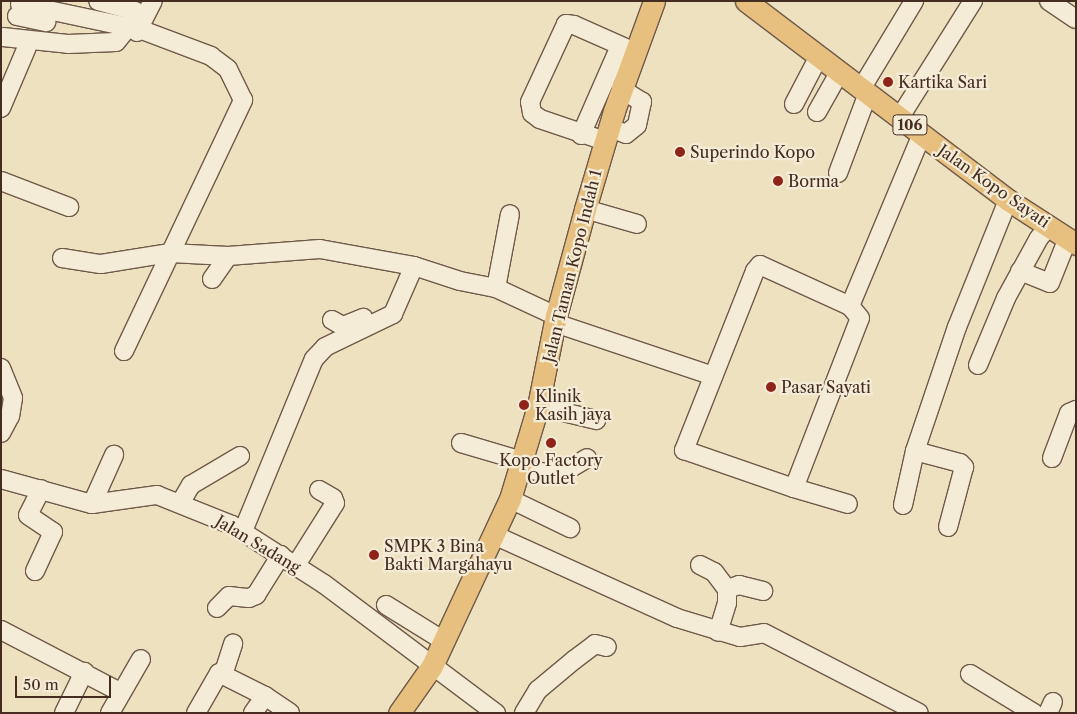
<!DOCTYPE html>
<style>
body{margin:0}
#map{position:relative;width:1077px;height:714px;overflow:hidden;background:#eee1c0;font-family:"Libre Caslon Text",serif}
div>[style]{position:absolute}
.roads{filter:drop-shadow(1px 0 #6f5949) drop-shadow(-1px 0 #6f5949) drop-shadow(0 1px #6f5949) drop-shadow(0 -1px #6f5949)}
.minor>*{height:18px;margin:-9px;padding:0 9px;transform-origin:9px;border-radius:9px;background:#f4ecd6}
.major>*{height:21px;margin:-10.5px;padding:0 10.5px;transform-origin:10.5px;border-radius:10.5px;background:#e7c080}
.dots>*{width:14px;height:14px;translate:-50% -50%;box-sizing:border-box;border:2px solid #f4ecd6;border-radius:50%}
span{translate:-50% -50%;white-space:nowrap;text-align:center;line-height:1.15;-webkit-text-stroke:4.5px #f4ecd6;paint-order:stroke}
.shield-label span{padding:1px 4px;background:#f4ecd6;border:1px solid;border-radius:4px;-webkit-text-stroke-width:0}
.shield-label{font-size:15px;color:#452c21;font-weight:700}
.poi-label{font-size:16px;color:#452c21}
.left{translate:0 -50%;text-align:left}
.street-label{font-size:16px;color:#452c21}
.frame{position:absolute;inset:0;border:2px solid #452c21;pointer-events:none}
.scale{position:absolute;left:15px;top:676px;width:96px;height:22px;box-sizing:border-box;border:2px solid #452c21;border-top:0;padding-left:6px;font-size:15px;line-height:18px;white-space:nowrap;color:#452c21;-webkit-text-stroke:4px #f4ecd6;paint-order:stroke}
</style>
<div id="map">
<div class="roads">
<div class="minor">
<div style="left:1049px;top:1px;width:32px;rotate:34deg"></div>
<div style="left:20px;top:4px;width:110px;rotate:12deg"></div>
<div style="left:17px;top:16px;width:30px;rotate:12deg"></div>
<div style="left:137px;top:32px;width:35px;rotate:-63deg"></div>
<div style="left:3px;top:37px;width:65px;rotate:6.1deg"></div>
<div style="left:68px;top:44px;width:48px;rotate:-2.4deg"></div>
<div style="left:116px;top:42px;width:19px;rotate:-51deg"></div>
<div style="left:128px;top:27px;width:17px;rotate:-66deg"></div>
<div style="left:135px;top:11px;width:38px;rotate:-165deg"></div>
<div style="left:861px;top:89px;width:103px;rotate:-58.9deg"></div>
<div style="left:794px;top:104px;width:52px;rotate:-62.4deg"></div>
<div style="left:1px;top:108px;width:66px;rotate:-66.9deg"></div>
<div style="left:817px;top:112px;width:45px;rotate:-60.6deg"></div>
<div style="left:900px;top:117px;width:137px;rotate:-57.8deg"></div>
<div style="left:609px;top:128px;width:18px;rotate:19deg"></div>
<div style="left:626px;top:134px;width:14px;rotate:-39deg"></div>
<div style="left:637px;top:125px;width:24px;rotate:-78deg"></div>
<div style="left:642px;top:102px;width:25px;rotate:-148deg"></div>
<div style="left:581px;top:135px;width:97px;rotate:-66.3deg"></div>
<div style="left:605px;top:141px;width:69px;rotate:-161.3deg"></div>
<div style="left:540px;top:119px;width:10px;rotate:-143deg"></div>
<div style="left:532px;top:113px;width:11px;rotate:-100deg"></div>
<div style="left:530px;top:102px;width:86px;rotate:-65.2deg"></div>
<div style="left:566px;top:24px;width:8px;rotate:7deg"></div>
<div style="left:574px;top:25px;width:67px;rotate:23.9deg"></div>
<div style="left:838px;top:173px;width:85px;rotate:-69.4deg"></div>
<div style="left:1px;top:181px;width:73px;rotate:20.9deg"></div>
<div style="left:585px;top:209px;width:54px;rotate:16.1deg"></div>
<div style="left:62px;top:258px;width:39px;rotate:9deg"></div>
<div style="left:101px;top:264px;width:70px;rotate:-9.1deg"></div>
<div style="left:170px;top:253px;width:58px;rotate:3deg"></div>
<div style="left:228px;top:256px;width:92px;rotate:-4.4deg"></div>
<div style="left:320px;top:249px;width:96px;rotate:10.3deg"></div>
<div style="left:414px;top:266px;width:48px;rotate:18.1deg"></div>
<div style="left:460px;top:281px;width:37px;rotate:11deg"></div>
<div style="left:496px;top:288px;width:66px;rotate:25deg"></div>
<div style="left:1020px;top:271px;width:32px;rotate:22deg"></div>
<div style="left:1050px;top:283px;width:48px;rotate:-68.2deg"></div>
<div style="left:212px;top:279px;width:28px;rotate:-55deg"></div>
<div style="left:496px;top:288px;width:75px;rotate:-79.3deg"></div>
<div style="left:850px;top:306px;width:186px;rotate:-67.3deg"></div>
<div style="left:332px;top:320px;width:13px;rotate:29deg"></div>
<div style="left:343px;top:326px;width:22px;rotate:-22deg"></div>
<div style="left:555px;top:323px;width:167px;rotate:18.5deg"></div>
<div style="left:124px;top:351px;width:278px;rotate:-64.6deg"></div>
<div style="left:243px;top:100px;width:34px;rotate:-116deg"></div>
<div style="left:228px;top:69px;width:21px;rotate:-143deg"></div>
<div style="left:211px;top:56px;width:77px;rotate:-159.4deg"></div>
<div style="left:978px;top:365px;width:73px;rotate:-67.3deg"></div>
<div style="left:1006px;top:298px;width:68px;rotate:-61.2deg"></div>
<div style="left:1039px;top:238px;width:16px;rotate:-50deg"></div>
<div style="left:1px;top:368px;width:32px;rotate:68deg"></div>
<div style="left:13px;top:398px;width:18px;rotate:99deg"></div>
<div style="left:10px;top:416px;width:19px;rotate:118deg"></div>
<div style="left:538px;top:406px;width:60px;rotate:13.6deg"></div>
<div style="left:461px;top:443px;width:64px;rotate:16.4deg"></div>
<div style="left:915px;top:451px;width:47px;rotate:14.9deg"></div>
<div style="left:960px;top:463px;width:6px;rotate:45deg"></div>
<div style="left:964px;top:467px;width:62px;rotate:104.9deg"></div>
<div style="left:1052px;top:458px;width:48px;rotate:-69.3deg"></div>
<div style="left:1069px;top:413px;width:8px;rotate:-23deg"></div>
<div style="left:521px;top:467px;width:29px;rotate:14deg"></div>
<div style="left:549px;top:474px;width:21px;rotate:-14deg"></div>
<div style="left:569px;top:469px;width:21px;rotate:-31deg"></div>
<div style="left:1px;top:479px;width:94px;rotate:15.4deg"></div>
<div style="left:92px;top:504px;width:66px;rotate:-7.9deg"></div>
<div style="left:157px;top:495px;width:81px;rotate:21.8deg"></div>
<div style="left:232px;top:525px;width:109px;rotate:32.7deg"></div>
<div style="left:324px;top:584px;width:215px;rotate:36.9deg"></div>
<div style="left:794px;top:488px;width:182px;rotate:-68.8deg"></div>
<div style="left:860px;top:318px;width:16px;rotate:-130deg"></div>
<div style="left:850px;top:306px;width:99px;rotate:-155.5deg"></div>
<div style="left:760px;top:265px;width:8px;rotate:130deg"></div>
<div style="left:755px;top:271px;width:193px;rotate:111.6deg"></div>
<div style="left:684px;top:450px;width:116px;rotate:19.1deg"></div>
<div style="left:794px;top:488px;width:56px;rotate:16.5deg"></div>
<div style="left:510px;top:499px;width:67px;rotate:25.8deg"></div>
<div style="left:181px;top:502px;width:20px;rotate:-60deg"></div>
<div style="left:191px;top:485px;width:57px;rotate:-30.6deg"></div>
<div style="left:92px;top:504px;width:54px;rotate:-65.8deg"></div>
<div style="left:903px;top:505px;width:55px;rotate:-77.5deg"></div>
<div style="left:915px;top:451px;width:131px;rotate:-71.3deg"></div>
<div style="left:957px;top:327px;width:137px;rotate:-68.1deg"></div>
<div style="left:243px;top:531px;width:186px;rotate:-67.6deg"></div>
<div style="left:314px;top:359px;width:16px;rotate:-47deg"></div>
<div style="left:325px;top:347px;width:76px;rotate:-25.9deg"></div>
<div style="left:393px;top:314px;width:52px;rotate:-66.4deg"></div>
<div style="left:494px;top:535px;width:201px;rotate:24.4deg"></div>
<div style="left:677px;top:618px;width:66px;rotate:16.8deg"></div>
<div style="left:740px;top:637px;width:24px;rotate:-9deg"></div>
<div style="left:764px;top:633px;width:174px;rotate:27.3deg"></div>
<div style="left:296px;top:565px;width:73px;rotate:-57.8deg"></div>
<div style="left:335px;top:503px;width:5px;rotate:-112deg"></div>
<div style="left:333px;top:498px;width:16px;rotate:-150deg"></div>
<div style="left:700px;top:565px;width:16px;rotate:27deg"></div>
<div style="left:714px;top:572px;width:21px;rotate:53deg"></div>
<div style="left:727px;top:589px;width:14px;rotate:90deg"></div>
<div style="left:727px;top:603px;width:30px;rotate:107deg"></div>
<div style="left:35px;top:571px;width:43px;rotate:-65.2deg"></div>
<div style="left:53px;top:532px;width:30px;rotate:-146deg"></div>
<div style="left:28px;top:515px;width:29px;rotate:-63deg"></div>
<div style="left:727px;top:589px;width:13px;rotate:-18deg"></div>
<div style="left:739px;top:585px;width:25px;rotate:14deg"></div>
<div style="left:386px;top:605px;width:68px;rotate:31.8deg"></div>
<div style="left:217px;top:608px;width:17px;rotate:-45deg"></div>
<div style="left:229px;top:596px;width:20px;rotate:6deg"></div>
<div style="left:249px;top:598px;width:8px;rotate:-23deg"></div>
<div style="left:256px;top:595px;width:47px;rotate:-58deg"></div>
<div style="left:1px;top:630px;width:134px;rotate:27.5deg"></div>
<div style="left:970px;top:674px;width:75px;rotate:31.4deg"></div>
<div style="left:223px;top:675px;width:33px;rotate:-72deg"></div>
<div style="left:64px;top:713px;width:46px;rotate:-64deg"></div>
<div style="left:110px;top:713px;width:62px;rotate:-60.1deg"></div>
<div style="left:196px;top:713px;width:46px;rotate:-60.1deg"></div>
<div style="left:219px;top:673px;width:51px;rotate:26.6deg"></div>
<div style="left:265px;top:696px;width:30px;rotate:34deg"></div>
<div style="left:253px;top:713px;width:21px;rotate:-55deg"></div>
<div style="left:524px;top:713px;width:27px;rotate:-59deg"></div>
<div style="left:538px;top:690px;width:47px;rotate:-39.8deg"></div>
<div style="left:574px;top:660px;width:26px;rotate:-37deg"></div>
<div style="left:595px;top:644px;width:12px;rotate:14deg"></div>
<div style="left:1048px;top:713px;width:12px;rotate:-66deg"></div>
</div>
<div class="major">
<div style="left:746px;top:1px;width:329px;rotate:37.2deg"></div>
<div style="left:1008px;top:200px;width:81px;rotate:32.9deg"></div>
<div style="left:399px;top:713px;width:57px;rotate:-54.9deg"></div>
<div style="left:432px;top:666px;width:184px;rotate:-65deg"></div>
<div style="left:510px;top:499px;width:97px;rotate:-73.2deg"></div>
<div style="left:538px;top:406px;width:92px;rotate:-78.7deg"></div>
<div style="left:556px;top:316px;width:111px;rotate:-74.8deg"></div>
<div style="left:585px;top:209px;width:102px;rotate:-73.5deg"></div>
<div style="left:614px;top:111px;width:117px;rotate:-70deg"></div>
</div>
</div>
<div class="dots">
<div style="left:888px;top:82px;background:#8f2418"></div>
<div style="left:680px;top:152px;background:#8f2418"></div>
<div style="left:778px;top:181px;background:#8f2418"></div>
<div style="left:771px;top:387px;background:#8f2418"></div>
<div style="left:524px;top:405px;background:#8f2418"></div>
<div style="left:551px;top:443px;background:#8f2418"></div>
<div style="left:374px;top:555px;background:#8f2418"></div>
</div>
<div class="shield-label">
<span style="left:910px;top:125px">106</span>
</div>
<div class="poi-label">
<span class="left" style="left:898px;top:82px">Kartika Sari</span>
<span class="left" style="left:690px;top:152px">Superindo Kopo</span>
<span class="left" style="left:788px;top:181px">Borma</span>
<span class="left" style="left:781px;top:387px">Pasar Sayati</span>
<span class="left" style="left:535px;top:405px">Klinik<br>Kasih jaya</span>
<span style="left:551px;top:469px">Kopo Factory<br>Outlet</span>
<span class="left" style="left:384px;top:555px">SMPK 3 Bina<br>Bakti Margahayu</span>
</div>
<div class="street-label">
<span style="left:994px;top:186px;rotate:35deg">Jalan Kopo Sayati</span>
<span style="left:572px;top:266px;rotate:-76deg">Jalan Taman Kopo Indah 1</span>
<span style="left:258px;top:544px;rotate:31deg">Jalan Sadang</span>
</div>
<div class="frame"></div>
<div class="scale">50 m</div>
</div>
